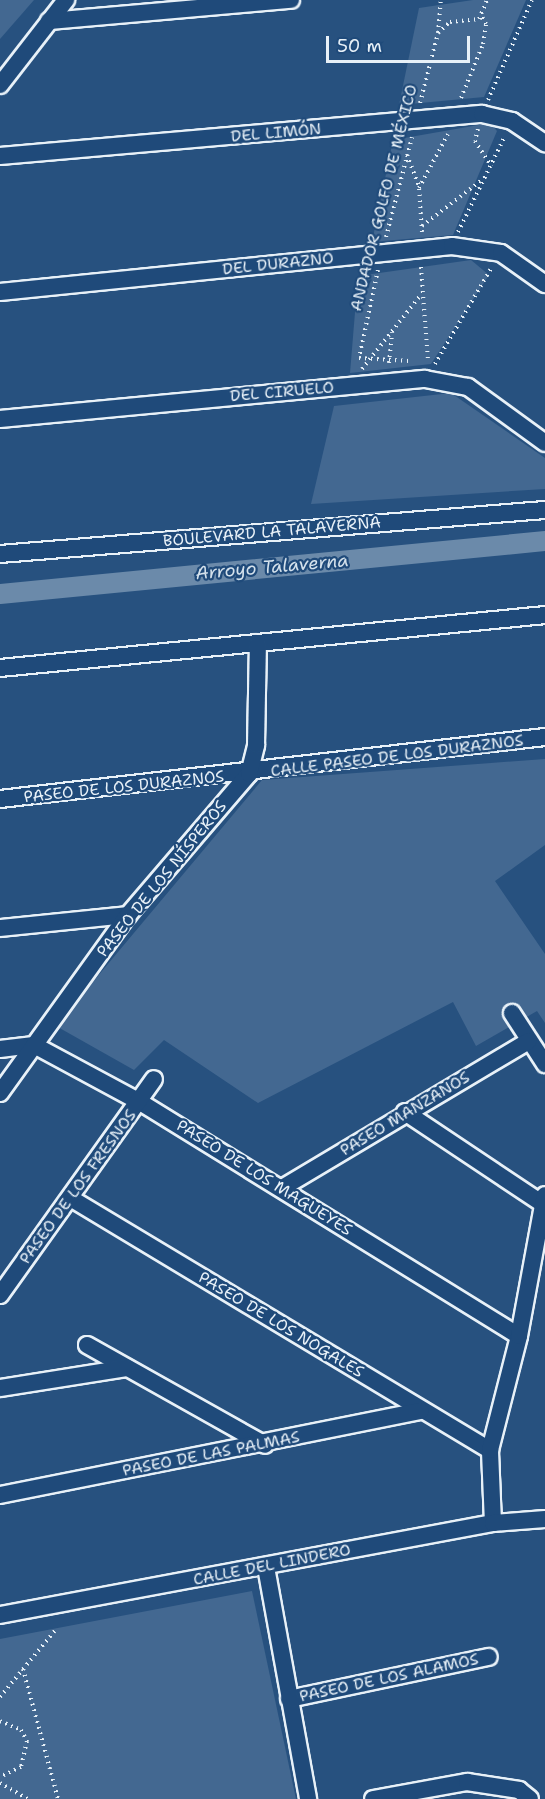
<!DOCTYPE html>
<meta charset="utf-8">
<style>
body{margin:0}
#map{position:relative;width:545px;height:1799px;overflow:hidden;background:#27517f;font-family:"Shantell Sans",sans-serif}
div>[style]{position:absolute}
.green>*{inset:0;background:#436891}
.canal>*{height:20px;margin:-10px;padding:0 10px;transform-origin:10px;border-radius:10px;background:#6b8aaa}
.path>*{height:4px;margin-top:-2px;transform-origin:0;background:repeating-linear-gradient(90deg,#e8f1f8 0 1.5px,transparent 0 6px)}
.roads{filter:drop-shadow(2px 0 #e8f1f8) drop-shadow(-2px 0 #e8f1f8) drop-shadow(0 2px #e8f1f8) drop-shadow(0 -2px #e8f1f8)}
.minor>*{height:16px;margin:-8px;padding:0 8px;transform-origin:8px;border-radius:8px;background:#1f4a7a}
span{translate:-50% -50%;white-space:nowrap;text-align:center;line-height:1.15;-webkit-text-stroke:4.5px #1f4a7a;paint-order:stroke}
.street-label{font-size:16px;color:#e8f1f8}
.water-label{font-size:18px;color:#d5e2ec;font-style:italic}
.scale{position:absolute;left:326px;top:36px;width:144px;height:27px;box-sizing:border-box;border:3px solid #e8f1f8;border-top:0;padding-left:8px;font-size:18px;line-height:21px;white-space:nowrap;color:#e8f1f8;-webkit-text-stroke:4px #1f4a7a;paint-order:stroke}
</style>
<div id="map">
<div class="green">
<div style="clip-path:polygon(0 0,34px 0,0 39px)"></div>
<div style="clip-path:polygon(473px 0,526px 0,484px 97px,399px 105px,419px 8px)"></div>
<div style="clip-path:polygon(490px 123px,497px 131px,453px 235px,372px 242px,393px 140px)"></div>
<div style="clip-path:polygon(471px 260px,489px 275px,431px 364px,350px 373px,358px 276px)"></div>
<div style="clip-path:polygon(451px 393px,545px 458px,545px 489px,311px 504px,334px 406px)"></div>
<div style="clip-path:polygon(545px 759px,545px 845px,495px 881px,545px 954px,545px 1023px,537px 1011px,476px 1046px,453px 1002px,258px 1103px,164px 1040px,134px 1070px,56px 1026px,262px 780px)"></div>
<div style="clip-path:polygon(252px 1591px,296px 1799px,0 1799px,0 1639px)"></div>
</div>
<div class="canal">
<div style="left:0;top:594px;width:548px;rotate:-5.55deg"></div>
</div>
<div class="path">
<div style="left:438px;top:33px;width:33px;rotate:-85deg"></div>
<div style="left:461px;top:98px;width:58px;rotate:-67.8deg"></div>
<div style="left:483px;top:44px;width:20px;rotate:-81deg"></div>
<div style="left:486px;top:24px;width:10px;rotate:-119deg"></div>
<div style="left:488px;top:100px;width:109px;rotate:-66.3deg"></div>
<div style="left:420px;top:103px;width:72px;rotate:-75.6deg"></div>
<div style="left:438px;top:33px;width:16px;rotate:-43deg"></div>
<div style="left:450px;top:22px;width:29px;rotate:-6deg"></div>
<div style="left:479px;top:19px;width:21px;rotate:-67deg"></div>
<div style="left:478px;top:129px;width:12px;rotate:104deg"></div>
<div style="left:475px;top:141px;width:30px;rotate:57deg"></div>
<div style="left:407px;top:155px;width:34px;rotate:69deg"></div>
<div style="left:422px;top:226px;width:77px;rotate:-37.6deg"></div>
<div style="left:422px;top:232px;width:44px;rotate:-93.9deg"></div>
<div style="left:419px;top:188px;width:61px;rotate:-61.8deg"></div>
<div style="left:458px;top:232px;width:107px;rotate:-63.9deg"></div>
<div style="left:386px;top:237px;width:103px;rotate:-75.4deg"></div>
<div style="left:421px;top:267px;width:94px;rotate:85.7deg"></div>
<div style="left:378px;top:270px;width:90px;rotate:102.2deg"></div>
<div style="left:359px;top:358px;width:50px;rotate:3.4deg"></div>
<div style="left:389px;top:363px;width:31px;rotate:-84deg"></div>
<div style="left:435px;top:364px;width:113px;rotate:-59.6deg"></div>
<div style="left:362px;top:369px;width:92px;rotate:-51.6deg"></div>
<div style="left:23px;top:1669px;width:135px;rotate:74.9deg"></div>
<div style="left:0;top:1697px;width:89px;rotate:-50.4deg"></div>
<div style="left:0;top:1721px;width:23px;rotate:23deg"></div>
<div style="left:21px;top:1730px;width:13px;rotate:61deg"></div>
<div style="left:27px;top:1741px;width:27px;rotate:103deg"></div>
<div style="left:21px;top:1767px;width:23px;rotate:155deg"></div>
<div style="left:0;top:1783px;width:32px;rotate:30deg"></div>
</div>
<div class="roads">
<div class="minor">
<div style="left:49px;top:21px;width:243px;rotate:-5deg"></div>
<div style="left:0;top:85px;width:108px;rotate:-52.2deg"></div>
<div style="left:0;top:156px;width:484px;rotate:-5deg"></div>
<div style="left:482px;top:114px;width:31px;rotate:13deg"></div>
<div style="left:512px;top:121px;width:40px;rotate:34deg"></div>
<div style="left:0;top:292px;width:454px;rotate:-5.8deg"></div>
<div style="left:452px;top:246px;width:49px;rotate:8.1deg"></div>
<div style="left:501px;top:253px;width:54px;rotate:35.2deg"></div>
<div style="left:0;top:419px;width:427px;rotate:-5.4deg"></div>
<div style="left:425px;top:379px;width:44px;rotate:10.5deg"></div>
<div style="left:468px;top:387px;width:95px;rotate:36deg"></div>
<div style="left:0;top:554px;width:547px;rotate:-4.62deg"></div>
<div style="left:0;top:668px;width:548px;rotate:-5.55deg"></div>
<div style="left:0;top:799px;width:549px;rotate:-6.49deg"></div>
<div style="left:0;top:928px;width:129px;rotate:-5.8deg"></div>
<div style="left:512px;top:1013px;width:61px;rotate:57.1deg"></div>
<div style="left:0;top:1049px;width:34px;rotate:-7deg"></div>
<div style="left:34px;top:1045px;width:120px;rotate:28.3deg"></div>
<div style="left:140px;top:1102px;width:445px;rotate:31.7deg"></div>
<div style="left:0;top:1093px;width:219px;rotate:-54.3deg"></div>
<div style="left:128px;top:915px;width:186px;rotate:-49.4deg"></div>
<div style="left:249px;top:774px;width:30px;rotate:-76deg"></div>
<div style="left:256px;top:745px;width:102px;rotate:-88.9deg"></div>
<div style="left:405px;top:1112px;width:166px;rotate:33.7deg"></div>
<div style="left:282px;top:1188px;width:287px;rotate:-30.8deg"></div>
<div style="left:72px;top:1199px;width:488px;rotate:31deg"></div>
<div style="left:0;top:1295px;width:265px;rotate:-54.5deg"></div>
<div style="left:87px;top:1345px;width:204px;rotate:29.3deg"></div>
<div style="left:0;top:1388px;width:128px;rotate:-9deg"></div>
<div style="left:0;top:1495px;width:429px;rotate:-11.3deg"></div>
<div style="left:493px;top:1523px;width:73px;rotate:-92.4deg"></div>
<div style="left:490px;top:1450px;width:118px;rotate:-75.7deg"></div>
<div style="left:519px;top:1336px;width:143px;rotate:-79.6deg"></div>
<div style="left:266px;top:1567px;width:236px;rotate:79.7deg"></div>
<div style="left:0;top:1615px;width:502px;rotate:-10.57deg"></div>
<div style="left:493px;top:1523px;width:52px;rotate:-4.4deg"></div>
<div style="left:289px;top:1699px;width:204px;rotate:-11.9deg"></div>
<div style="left:373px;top:1799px;width:96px;rotate:-10.3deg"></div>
<div style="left:467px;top:1782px;width:53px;rotate:8.7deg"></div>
<div style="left:519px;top:1790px;width:14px;rotate:39deg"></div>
</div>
</div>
<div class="street-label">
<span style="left:276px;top:133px;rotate:-5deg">DEL LIMÓN</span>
<span style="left:384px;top:198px;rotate:-76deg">ANDADOR GOLFO DE MÉXICO</span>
<span style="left:278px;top:264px;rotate:-6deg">DEL DURAZNO</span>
<span style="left:282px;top:392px;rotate:-5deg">DEL CIRUELO</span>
<span style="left:272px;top:532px;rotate:-5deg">BOULEVARD LA TALAVERNA</span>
<span style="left:397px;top:756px;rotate:-7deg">CALLE PASEO DE LOS DURAZNOS</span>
<span style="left:124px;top:787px;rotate:-6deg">PASEO DE LOS DURAZNOS</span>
<span style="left:162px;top:879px;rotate:-51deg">PASEO DE LOS NÍSPEROS</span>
<span style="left:405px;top:1114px;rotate:-31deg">PASEO MANZANOS</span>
<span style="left:264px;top:1178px;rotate:32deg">PASEO DE LOS MAGUEYES</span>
<span style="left:78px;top:1187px;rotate:-54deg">PASEO DE LOS FRESNOS</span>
<span style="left:281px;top:1325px;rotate:31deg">PASEO DE LOS NOGALES</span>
<span style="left:211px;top:1454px;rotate:-11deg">PASEO DE LAS PALMAS</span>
<span style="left:272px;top:1565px;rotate:-11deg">CALLE DEL LINDERO</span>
<span style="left:389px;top:1678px;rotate:-12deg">PASEO DE LOS ALAMOS</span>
</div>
<div class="water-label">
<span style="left:272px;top:567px;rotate:-5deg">Arroyo Talaverna</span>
</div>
<div class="scale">50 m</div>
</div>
